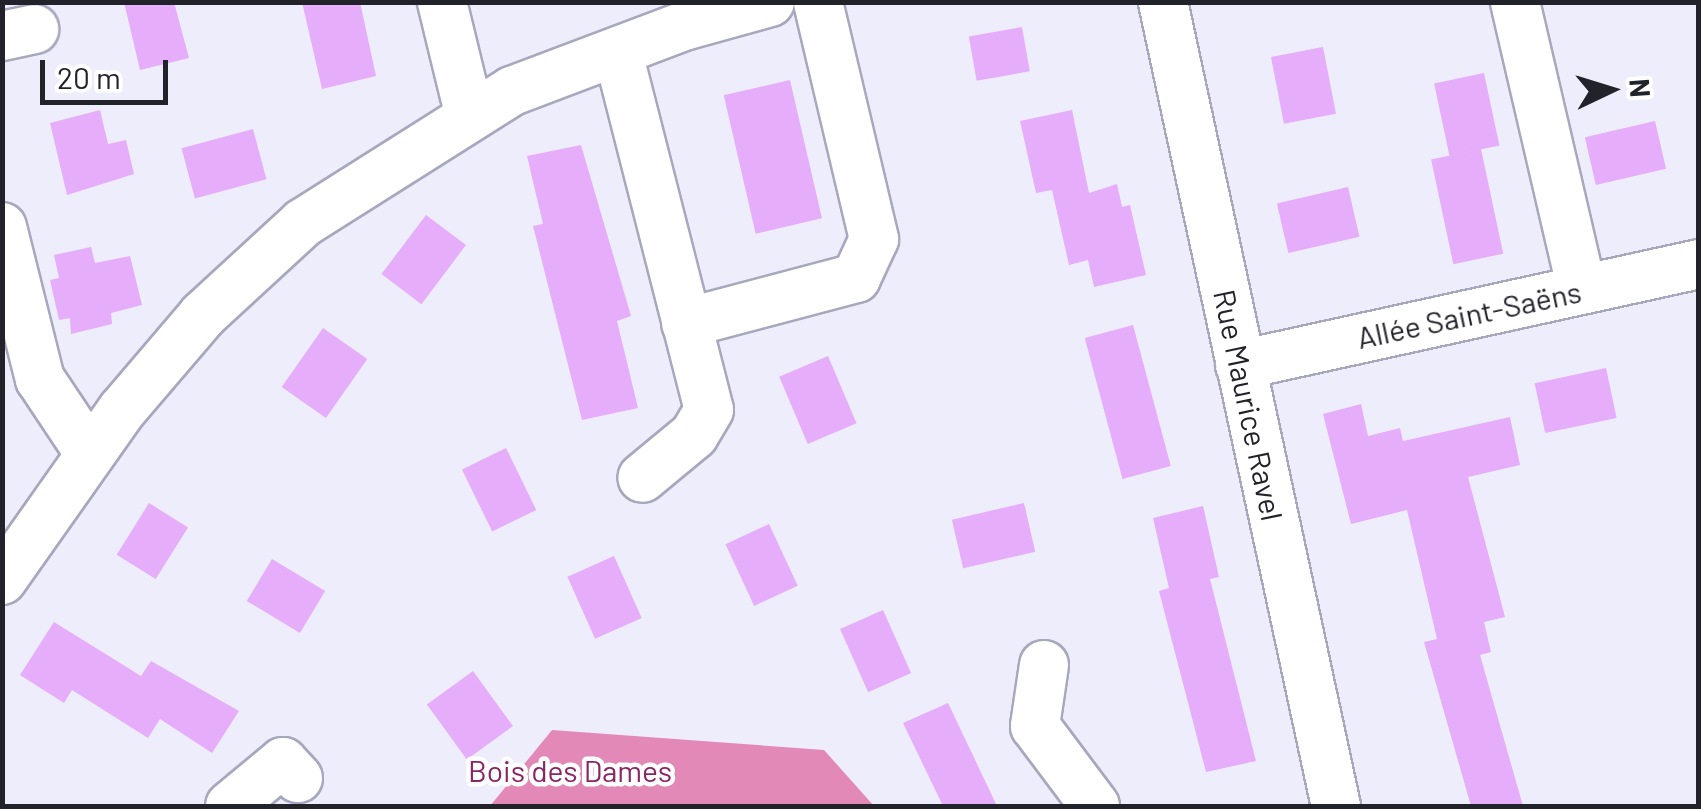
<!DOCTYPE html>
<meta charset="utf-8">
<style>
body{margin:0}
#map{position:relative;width:1701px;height:809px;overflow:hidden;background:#ededfc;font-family:Barlow,sans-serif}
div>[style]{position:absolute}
.forest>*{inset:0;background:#e289b7}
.building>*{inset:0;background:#e6adfb;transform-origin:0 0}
.roads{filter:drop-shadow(2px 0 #a7a7be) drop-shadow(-2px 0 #a7a7be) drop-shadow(0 2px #a7a7be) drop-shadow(0 -2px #a7a7be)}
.street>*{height:48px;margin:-24px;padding:0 24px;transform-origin:24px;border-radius:24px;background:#fff}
span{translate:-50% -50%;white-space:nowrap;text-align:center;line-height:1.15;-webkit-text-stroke:9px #fff;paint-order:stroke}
.street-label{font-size:30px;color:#22222b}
.park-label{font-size:30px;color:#8c2463}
.frame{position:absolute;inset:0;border:5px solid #22222b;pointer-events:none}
.north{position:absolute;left:1561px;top:40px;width:100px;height:100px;-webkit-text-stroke:8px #fff;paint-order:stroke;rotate:86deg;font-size:28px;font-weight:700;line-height:40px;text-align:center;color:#22222b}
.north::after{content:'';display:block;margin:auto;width:35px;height:45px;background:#22222b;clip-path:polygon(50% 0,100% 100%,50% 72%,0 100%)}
.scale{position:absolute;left:40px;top:60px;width:128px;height:45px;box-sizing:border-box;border:5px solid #22222b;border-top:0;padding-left:12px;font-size:30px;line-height:35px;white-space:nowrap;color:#22222b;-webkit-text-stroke:8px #fff;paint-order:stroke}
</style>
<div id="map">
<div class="forest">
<div style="clip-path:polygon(552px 730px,824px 750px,874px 806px,490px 806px)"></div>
</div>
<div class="building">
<div style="clip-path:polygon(124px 2px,174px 2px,189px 58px,140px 70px)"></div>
<div style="clip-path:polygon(302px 2px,360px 2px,376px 76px,322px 89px)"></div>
<div style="left:1022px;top:27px;width:45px;height:54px;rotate:80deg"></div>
<div style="left:1323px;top:47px;width:68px;height:53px;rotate:79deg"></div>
<div style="left:1484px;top:73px;width:74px;height:51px;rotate:78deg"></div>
<div style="left:790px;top:80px;width:142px;height:68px;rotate:77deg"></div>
<div style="clip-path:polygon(100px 110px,108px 144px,126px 140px,134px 174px,67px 195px,50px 123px)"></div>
<div style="clip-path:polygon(1072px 110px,1089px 193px,1117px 184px,1122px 207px,1130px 205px,1146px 275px,1094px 287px,1088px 260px,1069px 265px,1052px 190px,1036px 193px,1020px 121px)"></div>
<div style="left:1655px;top:121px;width:49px;height:72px;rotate:77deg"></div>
<div style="left:253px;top:129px;width:52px;height:74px;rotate:75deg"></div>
<div style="clip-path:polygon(581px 145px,631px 316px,617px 321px,638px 408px,582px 420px,533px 226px,543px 224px,527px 156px)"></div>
<div style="left:1481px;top:149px;width:107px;height:51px;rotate:78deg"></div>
<div style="left:1348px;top:187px;width:51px;height:73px;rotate:77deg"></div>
<div style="left:426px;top:215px;width:50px;height:74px;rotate:37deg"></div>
<div style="clip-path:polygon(91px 247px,95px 263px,130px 256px,142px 305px,111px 313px,112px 324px,71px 334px,70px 318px,59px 320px,50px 280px,59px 278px,54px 255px)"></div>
<div style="left:1133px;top:325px;width:146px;height:50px;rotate:75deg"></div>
<div style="left:323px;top:328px;width:54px;height:72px;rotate:35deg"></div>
<div style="left:828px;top:356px;width:73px;height:53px;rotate:67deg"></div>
<div style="left:1606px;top:368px;width:51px;height:73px;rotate:78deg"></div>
<div style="clip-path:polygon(1361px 404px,1368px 436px,1400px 428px,1403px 441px,1510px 417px,1520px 465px,1468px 477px,1505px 617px,1484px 622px,1491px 652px,1480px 655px,1523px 806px,1471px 806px,1424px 642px,1437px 639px,1407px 510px,1351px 524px,1323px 414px)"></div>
<div style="left:506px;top:448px;width:69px;height:49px;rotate:64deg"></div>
<div style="left:149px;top:503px;width:46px;height:61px;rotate:32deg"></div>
<div style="left:1024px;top:503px;width:50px;height:74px;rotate:77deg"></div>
<div style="clip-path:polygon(1203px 506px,1219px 577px,1210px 579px,1256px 761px,1206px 772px,1159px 591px,1169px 588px,1153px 518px)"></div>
<div style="left:769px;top:524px;width:68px;height:48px;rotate:65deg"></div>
<div style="left:614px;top:556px;width:68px;height:51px;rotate:66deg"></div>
<div style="left:272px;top:559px;width:62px;height:49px;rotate:31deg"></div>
<div style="left:883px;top:610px;width:69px;height:47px;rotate:66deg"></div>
<div style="clip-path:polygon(54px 622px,141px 676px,151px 661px,239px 711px,212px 753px,160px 719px,148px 738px,72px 690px,64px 703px,20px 675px)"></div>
<div style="left:473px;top:671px;width:68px;height:57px;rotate:54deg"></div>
<div style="clip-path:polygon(948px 703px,997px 806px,943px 806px,903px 723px)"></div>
</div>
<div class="roads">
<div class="street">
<div style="left:442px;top:2px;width:114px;rotate:76.3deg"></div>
<div style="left:1163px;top:2px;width:822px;rotate:77.86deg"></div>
<div style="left:1515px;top:2px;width:295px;rotate:76.9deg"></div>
<div style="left:2px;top:36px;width:33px;rotate:-12deg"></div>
<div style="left:618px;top:53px;width:368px;rotate:75.7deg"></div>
<div style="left:709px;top:410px;width:29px;rotate:121deg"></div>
<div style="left:694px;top:435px;width:67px;rotate:140.4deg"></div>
<div style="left:2px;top:227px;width:157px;rotate:76deg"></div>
<div style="left:40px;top:379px;width:90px;rotate:56.3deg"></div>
<div style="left:686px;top:323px;width:176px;rotate:-14.8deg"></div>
<div style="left:856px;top:278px;width:43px;rotate:-65.2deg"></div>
<div style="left:874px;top:239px;width:244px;rotate:-103.3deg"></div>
<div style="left:1240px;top:365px;width:469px;rotate:-12.4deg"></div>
<div style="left:2px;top:580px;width:208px;rotate:-54.8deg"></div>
<div style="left:122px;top:410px;width:125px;rotate:-49.5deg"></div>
<div style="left:203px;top:315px;width:136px;rotate:-42.6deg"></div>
<div style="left:303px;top:223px;width:247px;rotate:-32.3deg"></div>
<div style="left:512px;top:91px;width:187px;rotate:-20.7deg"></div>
<div style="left:687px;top:25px;width:86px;rotate:-15.5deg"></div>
<div style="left:1044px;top:665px;width:62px;rotate:98.4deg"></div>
<div style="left:1035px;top:726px;width:100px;rotate:53.1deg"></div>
<div style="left:230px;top:806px;width:69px;rotate:-39.7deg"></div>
<div style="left:283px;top:762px;width:22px;rotate:47deg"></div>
</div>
</div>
<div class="street-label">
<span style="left:1469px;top:314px;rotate:-12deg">Allée Saint-Saëns</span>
<span style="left:1249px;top:405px;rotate:78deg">Rue Maurice Ravel</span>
</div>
<div class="park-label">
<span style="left:570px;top:770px">Bois des Dames</span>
</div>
<div class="frame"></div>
<div class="north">N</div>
<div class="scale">20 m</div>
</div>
